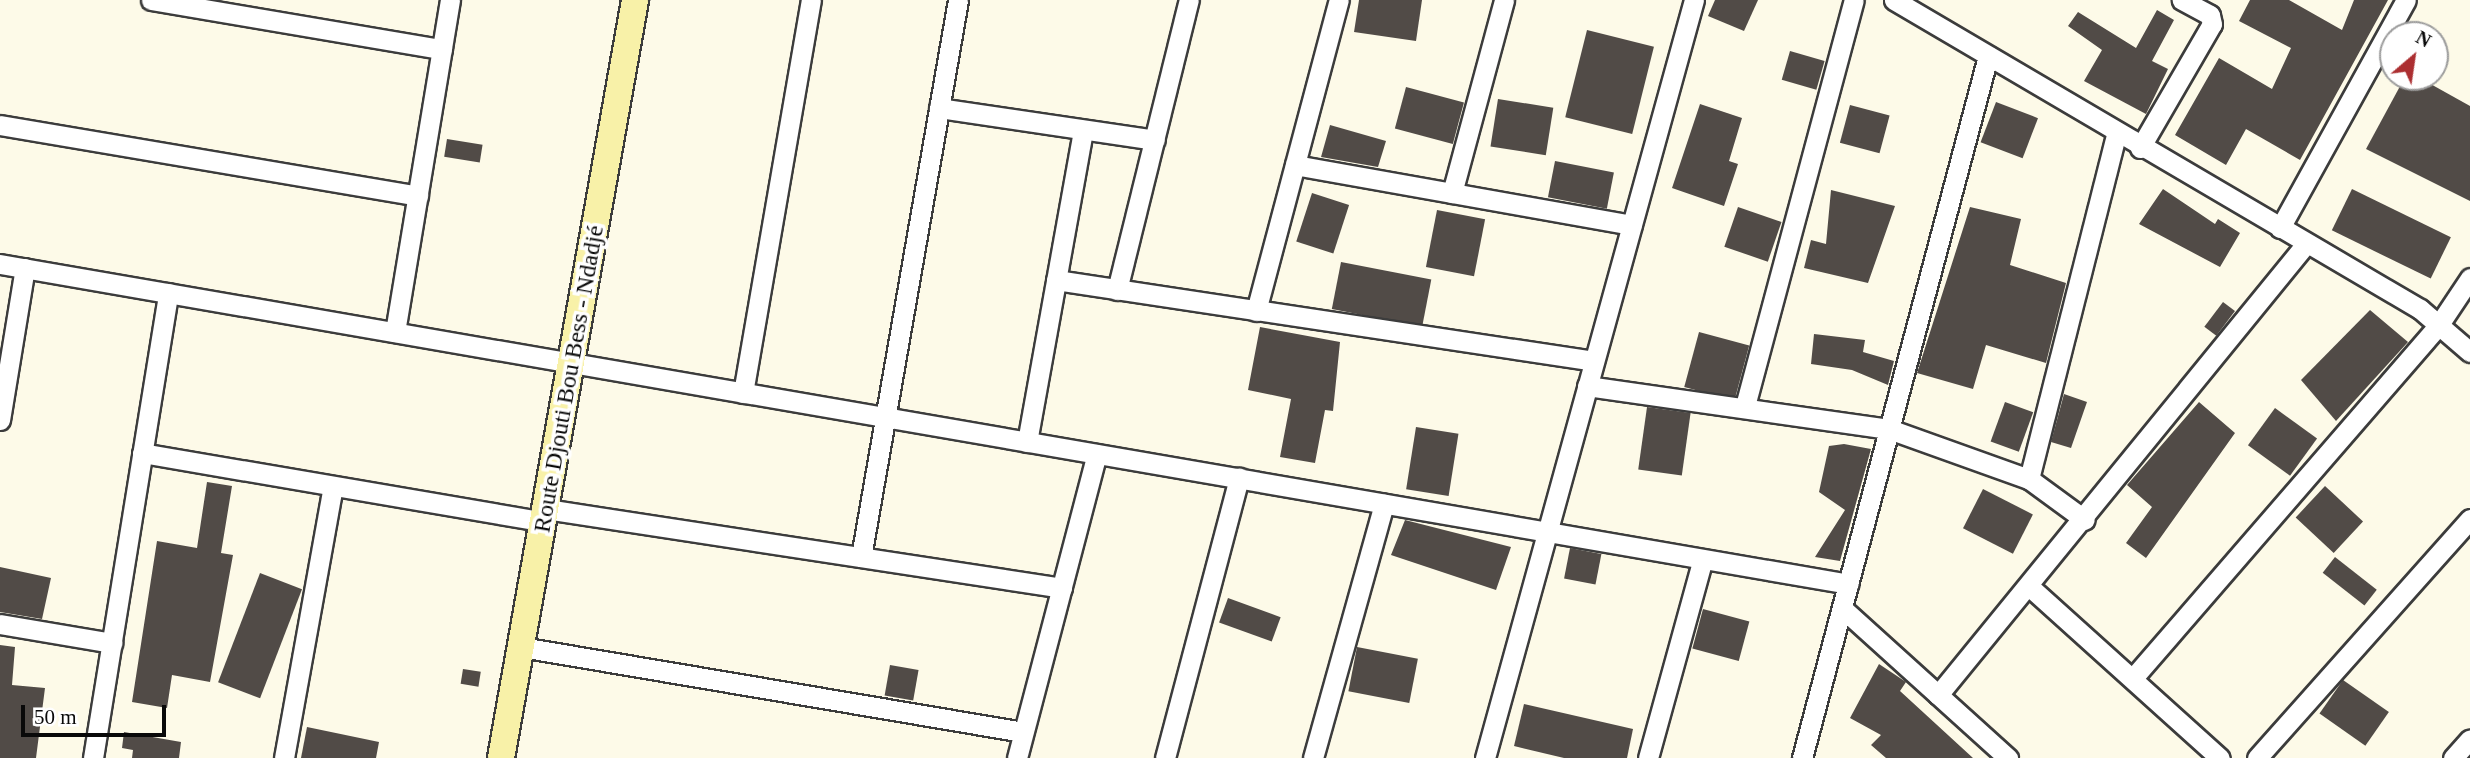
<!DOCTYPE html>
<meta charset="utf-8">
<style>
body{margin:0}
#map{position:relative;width:2470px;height:758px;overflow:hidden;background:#fdfae8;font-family:"Times New Roman",serif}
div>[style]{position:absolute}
.building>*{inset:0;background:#514b47;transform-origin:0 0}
.roads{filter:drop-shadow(2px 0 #3c3c3c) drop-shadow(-2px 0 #3c3c3c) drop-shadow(0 2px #3c3c3c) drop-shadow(0 -2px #3c3c3c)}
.street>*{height:19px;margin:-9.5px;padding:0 9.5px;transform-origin:9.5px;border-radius:9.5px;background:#fff}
.secondary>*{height:26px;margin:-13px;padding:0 13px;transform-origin:13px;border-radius:13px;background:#f8f1a8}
span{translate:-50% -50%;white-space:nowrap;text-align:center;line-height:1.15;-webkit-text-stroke:7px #fff;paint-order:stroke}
.street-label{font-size:24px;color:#090909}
.north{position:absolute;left:2379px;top:21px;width:70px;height:70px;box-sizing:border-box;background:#fff;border:2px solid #9d9d9d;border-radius:50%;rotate:29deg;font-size:19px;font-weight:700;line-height:28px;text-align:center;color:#090909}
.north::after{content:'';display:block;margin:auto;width:24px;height:32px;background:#ac2f31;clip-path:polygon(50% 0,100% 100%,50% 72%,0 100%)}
.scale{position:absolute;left:21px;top:705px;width:145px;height:32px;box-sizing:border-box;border:4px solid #090909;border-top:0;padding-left:9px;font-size:21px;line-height:24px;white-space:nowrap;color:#090909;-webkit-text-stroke:5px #fff;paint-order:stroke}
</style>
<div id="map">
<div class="building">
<div style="clip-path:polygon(1359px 0,1422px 0,1416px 41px,1354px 32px)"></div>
<div style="clip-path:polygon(1715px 0,1758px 0,1744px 31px,1708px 16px)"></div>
<div style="clip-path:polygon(2250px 0,2289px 0,2342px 30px,2354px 0,2388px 0,2300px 160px,2246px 129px,2226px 165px,2175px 135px,2219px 58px,2272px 89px,2291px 48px,2239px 21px)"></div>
<div style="clip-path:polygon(2157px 10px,2174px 20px,2152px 61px,2168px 69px,2146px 114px,2084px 81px,2102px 50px,2068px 26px,2078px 12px,2136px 48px)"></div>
<div style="left:1587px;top:30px;width:69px;height:90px;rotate:14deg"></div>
<div style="left:1790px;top:51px;width:36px;height:30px;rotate:16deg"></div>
<div style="clip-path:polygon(2405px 77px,2418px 77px,2470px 106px,2470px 201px,2366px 149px)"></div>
<div style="left:1406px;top:87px;width:60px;height:43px;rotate:15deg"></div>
<div style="left:1498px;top:99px;width:56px;height:48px;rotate:9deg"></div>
<div style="left:1996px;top:102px;width:45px;height:43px;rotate:21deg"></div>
<div style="clip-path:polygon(1700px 104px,1742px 118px,1729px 161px,1738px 164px,1724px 206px,1672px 188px)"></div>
<div style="left:1850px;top:105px;width:41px;height:39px;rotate:15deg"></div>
<div style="clip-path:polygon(1330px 125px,1386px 141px,1378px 167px,1321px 157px)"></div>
<div style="left:447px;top:139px;width:36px;height:18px;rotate:9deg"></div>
<div style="left:1555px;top:161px;width:60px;height:37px;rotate:11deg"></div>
<div style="clip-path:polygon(2163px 189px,2215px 224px,2218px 219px,2240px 233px,2220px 267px,2139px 224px)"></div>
<div style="left:2352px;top:189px;width:110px;height:46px;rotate:26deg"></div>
<div style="clip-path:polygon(1831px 190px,1895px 206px,1868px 283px,1804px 268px,1811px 240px,1826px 244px)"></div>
<div style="left:1312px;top:193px;width:39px;height:51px;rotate:18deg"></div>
<div style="left:1738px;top:207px;width:46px;height:42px;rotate:19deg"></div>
<div style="clip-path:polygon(1970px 207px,2021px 219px,2010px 265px,2066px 283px,2046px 363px,1986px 345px,1973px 389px,1917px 373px)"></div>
<div style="left:1437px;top:210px;width:49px;height:58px;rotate:11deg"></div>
<div style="left:1341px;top:262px;width:92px;height:48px;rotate:11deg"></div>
<div style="left:2223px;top:302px;width:15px;height:31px;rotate:37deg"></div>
<div style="clip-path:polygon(2370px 310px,2408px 342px,2336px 421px,2301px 380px)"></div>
<div style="clip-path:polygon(1260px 327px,1340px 342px,1333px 411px,1325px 410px,1315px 463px,1280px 457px,1291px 399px,1248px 390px)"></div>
<div style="left:1699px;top:332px;width:52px;height:57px;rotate:15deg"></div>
<div style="clip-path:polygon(1814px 334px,1865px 340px,1863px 352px,1894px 361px,1888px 385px,1852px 370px,1811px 364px)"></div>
<div style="clip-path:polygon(2064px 394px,2087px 402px,2071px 448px,2051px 442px)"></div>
<div style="left:2005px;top:402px;width:30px;height:42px;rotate:20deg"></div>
<div style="clip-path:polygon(2199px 402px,2235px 433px,2146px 558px,2126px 543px,2152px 507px,2127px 485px)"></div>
<div style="left:1647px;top:407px;width:44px;height:63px;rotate:8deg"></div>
<div style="left:2275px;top:408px;width:52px;height:46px;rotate:36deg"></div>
<div style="left:1416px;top:427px;width:43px;height:63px;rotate:9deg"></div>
<div style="clip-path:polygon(1844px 444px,1871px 449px,1840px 561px,1815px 557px,1845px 510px,1819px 492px,1829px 446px)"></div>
<div style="clip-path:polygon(207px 482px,232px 486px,221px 553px,233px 555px,210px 682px,172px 675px,167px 708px,132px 702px,157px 541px,197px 548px)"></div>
<div style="left:2325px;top:486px;width:52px;height:43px;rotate:43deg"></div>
<div style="left:1983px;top:489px;width:56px;height:44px;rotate:27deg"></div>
<div style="clip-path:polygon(1405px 520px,1511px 547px,1496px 590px,1391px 555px)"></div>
<div style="left:1570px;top:548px;width:32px;height:31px;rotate:11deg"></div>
<div style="left:2335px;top:557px;width:53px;height:20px;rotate:38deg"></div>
<div style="clip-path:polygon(0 567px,51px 578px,42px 619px,0 612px)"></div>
<div style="left:260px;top:573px;width:45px;height:117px;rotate:21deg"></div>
<div style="left:1228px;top:598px;width:56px;height:26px;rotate:20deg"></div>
<div style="left:1703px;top:609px;width:48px;height:41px;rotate:15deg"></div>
<div style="clip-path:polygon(0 645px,15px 647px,12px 685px,45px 688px,36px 758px,0 758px)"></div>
<div style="left:1357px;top:647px;width:62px;height:45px;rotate:11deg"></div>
<div style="clip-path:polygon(1879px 664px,1906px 682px,1900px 691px,1973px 758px,1886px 758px,1871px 745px,1881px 735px,1850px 718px)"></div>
<div style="left:890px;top:665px;width:29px;height:31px;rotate:10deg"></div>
<div style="left:463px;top:669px;width:18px;height:15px;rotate:9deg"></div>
<div style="left:2343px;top:680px;width:56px;height:41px;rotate:35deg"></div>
<div style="clip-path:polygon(1524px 704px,1633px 729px,1627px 758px,1564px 758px,1514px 746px)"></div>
<div style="clip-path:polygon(307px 727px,379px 742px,376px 758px,301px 758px)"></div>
<div style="clip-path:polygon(124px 732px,181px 742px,179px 758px,132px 758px,133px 750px,122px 748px)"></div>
</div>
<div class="roads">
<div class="street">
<div style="left:151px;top:0;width:295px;rotate:9.6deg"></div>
<div style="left:1894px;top:0;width:610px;rotate:30.43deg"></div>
<div style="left:2420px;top:309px;width:66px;rotate:40.7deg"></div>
<div style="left:939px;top:108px;width:218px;rotate:8.4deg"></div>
<div style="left:0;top:125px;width:424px;rotate:9.6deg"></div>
<div style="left:2140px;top:148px;width:143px;rotate:-59.9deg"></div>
<div style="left:2212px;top:24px;width:9px;rotate:-103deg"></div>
<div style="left:2210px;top:15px;width:32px;rotate:-152deg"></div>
<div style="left:1295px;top:165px;width:342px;rotate:10.1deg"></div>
<div style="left:1452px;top:193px;width:200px;rotate:-74.9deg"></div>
<div style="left:2280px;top:228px;width:260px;rotate:-61.1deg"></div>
<div style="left:0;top:264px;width:1876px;rotate:9.82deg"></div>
<div style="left:1056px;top:280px;width:544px;rotate:8.56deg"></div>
<div style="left:1117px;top:290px;width:299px;rotate:-76.1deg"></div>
<div style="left:1256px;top:311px;width:322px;rotate:-75.1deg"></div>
<div style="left:395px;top:332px;width:337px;rotate:-80.6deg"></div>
<div style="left:1587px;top:386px;width:305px;rotate:8.1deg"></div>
<div style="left:1889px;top:429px;width:149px;rotate:19.7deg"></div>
<div style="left:2029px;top:479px;width:69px;rotate:36.2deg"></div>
<div style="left:743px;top:393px;width:399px;rotate:-80.2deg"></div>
<div style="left:1745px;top:406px;width:420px;rotate:-75deg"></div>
<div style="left:0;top:420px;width:154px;rotate:-80.7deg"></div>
<div style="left:1027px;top:442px;width:317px;rotate:-79.8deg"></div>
<div style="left:142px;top:453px;width:408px;rotate:9.7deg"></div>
<div style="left:2029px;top:479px;width:355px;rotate:-75.8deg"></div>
<div style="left:546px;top:509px;width:522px;rotate:8.7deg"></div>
<div style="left:861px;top:557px;width:565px;rotate:-80.12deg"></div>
<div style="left:2031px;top:588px;width:254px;rotate:42deg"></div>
<div style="left:1842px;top:608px;width:224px;rotate:42.1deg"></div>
<div style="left:0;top:624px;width:114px;rotate:9.6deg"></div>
<div style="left:521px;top:647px;width:509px;rotate:9.61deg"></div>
<div style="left:2133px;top:678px;width:469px;rotate:-49.1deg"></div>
<div style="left:2440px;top:323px;width:54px;rotate:-56.3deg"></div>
<div style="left:1938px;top:695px;width:581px;rotate:-50.8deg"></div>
<div style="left:93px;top:758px;width:471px;rotate:-80.8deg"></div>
<div style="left:284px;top:758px;width:276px;rotate:-79.8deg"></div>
<div style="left:1017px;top:758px;width:314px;rotate:-75.3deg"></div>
<div style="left:1165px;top:758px;width:290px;rotate:-75.2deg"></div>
<div style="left:1313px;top:758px;width:264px;rotate:-74.4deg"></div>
<div style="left:1485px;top:758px;width:786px;rotate:-74.59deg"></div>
<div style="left:1648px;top:758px;width:206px;rotate:-74.6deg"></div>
<div style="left:1802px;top:758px;width:726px;rotate:-75.16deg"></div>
<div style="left:2257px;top:758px;width:320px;rotate:-48.3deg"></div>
<div style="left:2453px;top:758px;width:25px;rotate:-48deg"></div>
</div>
<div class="secondary">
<div style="left:501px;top:758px;width:770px;rotate:-79.97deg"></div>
</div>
</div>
<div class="street-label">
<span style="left:569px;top:379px;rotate:-80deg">Route Djouti Bou Bess - Ndadjé</span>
</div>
<div class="north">N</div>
<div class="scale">50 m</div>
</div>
